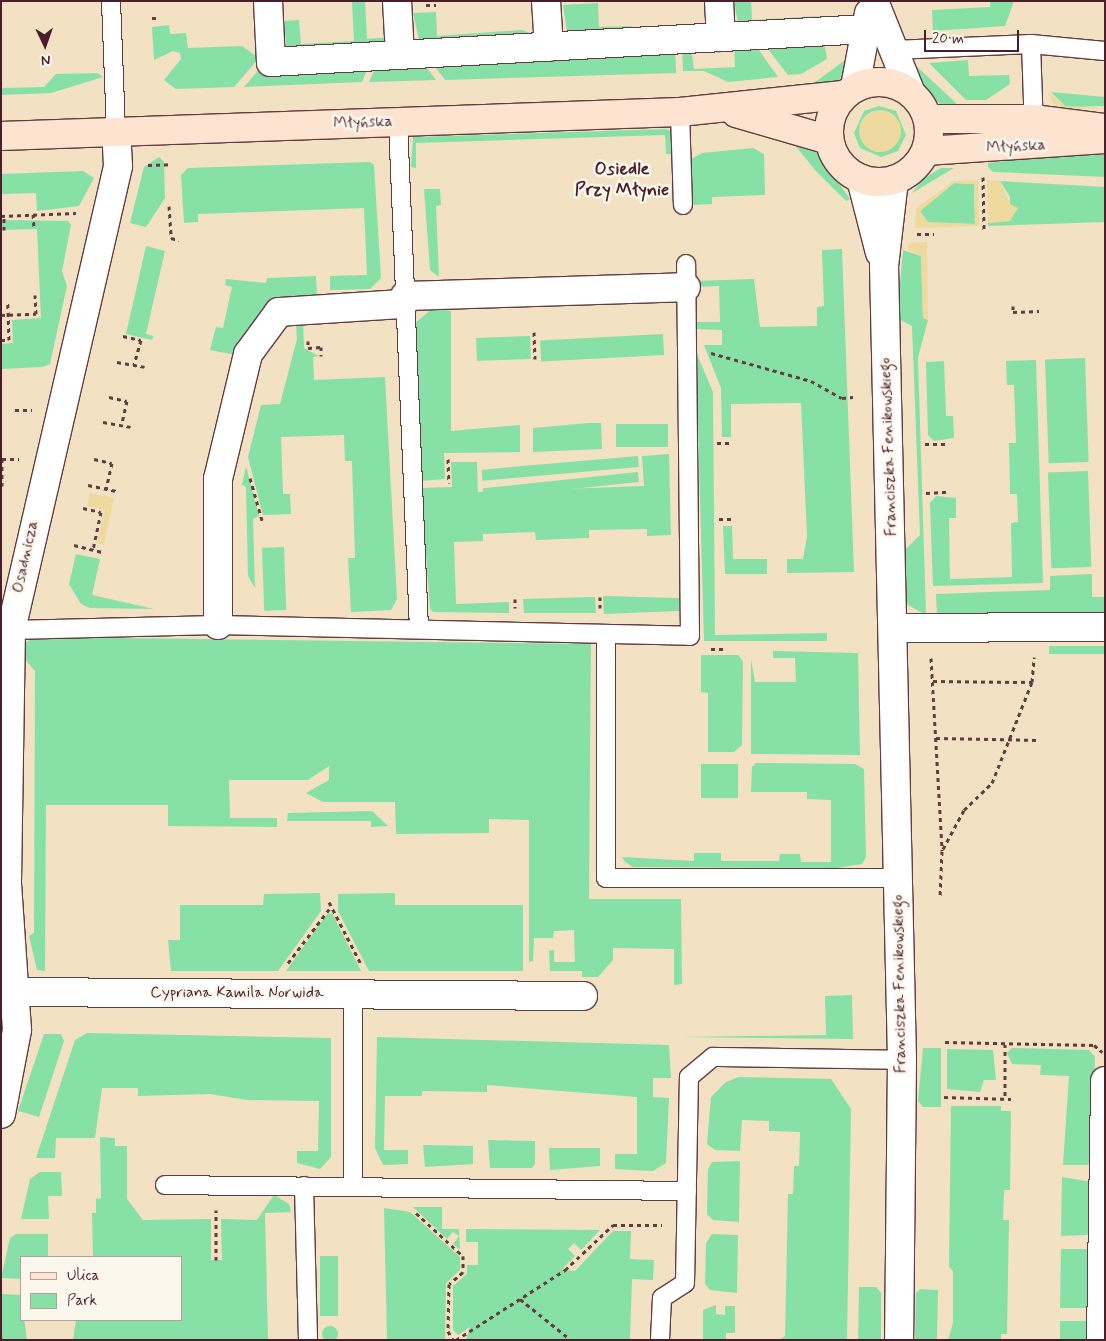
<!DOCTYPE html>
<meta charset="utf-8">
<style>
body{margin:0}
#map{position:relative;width:1106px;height:1341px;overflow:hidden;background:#f2e1c3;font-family:Mynerve,sans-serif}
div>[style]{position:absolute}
.green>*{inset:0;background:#87e1a6;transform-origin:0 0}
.round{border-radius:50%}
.sand>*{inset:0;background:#eeda9e}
.path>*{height:3px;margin-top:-1.5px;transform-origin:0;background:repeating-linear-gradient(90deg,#633c42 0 4px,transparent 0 8px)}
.roads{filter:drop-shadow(1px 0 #633c42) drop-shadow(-1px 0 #633c42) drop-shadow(0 1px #633c42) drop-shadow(0 -1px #633c42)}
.lane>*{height:18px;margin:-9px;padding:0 9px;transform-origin:9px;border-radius:9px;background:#fff}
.street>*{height:28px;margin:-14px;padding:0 14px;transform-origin:14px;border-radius:14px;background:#fff}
.secondary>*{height:28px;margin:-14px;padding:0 14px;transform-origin:14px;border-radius:14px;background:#fde4d0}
.secondary>.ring{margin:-14px;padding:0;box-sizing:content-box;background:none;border:28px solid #fde4d0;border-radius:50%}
span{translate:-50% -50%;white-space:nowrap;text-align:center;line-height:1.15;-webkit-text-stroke:5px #fbf7ec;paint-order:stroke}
.street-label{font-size:16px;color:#4a1f2b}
.neighbourhood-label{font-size:18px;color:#4a1f2b;font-weight:700}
.frame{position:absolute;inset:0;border:2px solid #4a1f2b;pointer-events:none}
.legend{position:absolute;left:20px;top:1256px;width:162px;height:65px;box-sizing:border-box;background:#fbf7ec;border:1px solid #b4a19f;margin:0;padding:6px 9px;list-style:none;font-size:15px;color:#4a1f2b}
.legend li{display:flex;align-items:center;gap:10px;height:25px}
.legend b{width:25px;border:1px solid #b4a19f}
.north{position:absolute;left:20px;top:20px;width:50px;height:50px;-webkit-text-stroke:4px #fbf7ec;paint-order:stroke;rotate:177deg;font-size:14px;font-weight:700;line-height:20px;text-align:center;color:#4a1f2b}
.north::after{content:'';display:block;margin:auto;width:18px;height:22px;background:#4a1f2b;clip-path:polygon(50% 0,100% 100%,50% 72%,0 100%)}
.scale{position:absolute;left:924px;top:30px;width:95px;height:22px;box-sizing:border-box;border:2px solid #4a1f2b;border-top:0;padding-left:6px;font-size:15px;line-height:18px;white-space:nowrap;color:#4a1f2b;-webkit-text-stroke:4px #fbf7ec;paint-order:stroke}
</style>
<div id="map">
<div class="green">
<div style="clip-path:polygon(352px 1px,365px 1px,367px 39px,390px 37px,386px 43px,289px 48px,286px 45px,284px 21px,299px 20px,301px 44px,354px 41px)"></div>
<div style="clip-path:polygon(734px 1px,751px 1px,752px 20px,819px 16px,819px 21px,738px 23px)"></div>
<div style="clip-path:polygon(990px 1px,1014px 1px,1005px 26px,933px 31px,932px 10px,990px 7px)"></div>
<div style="clip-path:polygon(598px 3px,599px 27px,633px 26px,623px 35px,567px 32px,563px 5px)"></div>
<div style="clip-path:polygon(436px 12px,437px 36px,522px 30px,537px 36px,420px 44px,413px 13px)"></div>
<div style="clip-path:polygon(169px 25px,170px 34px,186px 33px,188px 48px,242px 46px,259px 58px,234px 87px,176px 89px,164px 80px,181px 59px,180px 53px,173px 51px,154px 60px,152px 27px)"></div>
<div style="clip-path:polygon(824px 41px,827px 59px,801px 74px,788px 75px,764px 44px)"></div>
<div style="clip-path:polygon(734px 45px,756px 46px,778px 77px,728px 82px,704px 71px,683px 71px,682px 47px,691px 47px,694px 69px,735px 67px)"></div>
<div style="clip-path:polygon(675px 47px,676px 73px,445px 80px,430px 60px)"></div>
<div style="clip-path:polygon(421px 60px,436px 80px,369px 82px,378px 62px)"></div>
<div style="clip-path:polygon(968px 60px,969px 76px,1009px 75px,1010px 84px,986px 100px,966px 100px,929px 63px)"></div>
<div style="clip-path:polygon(844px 61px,850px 61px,837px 84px,807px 88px)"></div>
<div style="clip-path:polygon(370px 63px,362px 82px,244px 87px,262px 66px)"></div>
<div style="clip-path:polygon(914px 64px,956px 103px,955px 109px,939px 103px,921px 82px)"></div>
<div style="clip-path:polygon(98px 73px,103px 77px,51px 93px,1px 95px,1px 88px,44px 87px,56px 74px)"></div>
<div style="clip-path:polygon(1051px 92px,1105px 97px,1105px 106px,1066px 107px)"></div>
<div style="clip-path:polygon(evenodd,879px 106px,896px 111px,906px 135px,898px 151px,881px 157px,860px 148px,854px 133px,864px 111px,879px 106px,886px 111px,884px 151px,877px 152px,870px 149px,862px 120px,872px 112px,886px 111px)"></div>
<div style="clip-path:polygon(666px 129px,671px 131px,672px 154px,666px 154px,665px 135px,416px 143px,416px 168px,411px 167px,413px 137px)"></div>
<div style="clip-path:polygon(790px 139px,817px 152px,850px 199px,846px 201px,815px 170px)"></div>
<div style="clip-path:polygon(753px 148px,764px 154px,765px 195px,712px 197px,712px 204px,692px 205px,691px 159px,702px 153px)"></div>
<div style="clip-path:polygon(1055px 155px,1105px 155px,1105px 177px,993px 172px,988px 167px,988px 163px)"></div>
<div style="clip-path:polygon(159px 157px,164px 162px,165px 198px,146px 227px,130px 223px,144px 167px)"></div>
<div style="clip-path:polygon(370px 162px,374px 165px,381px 278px,370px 289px,330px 290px,330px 276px,367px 275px,364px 208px,198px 214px,198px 222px,184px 223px,181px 175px,188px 168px)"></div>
<div style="clip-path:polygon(941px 168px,954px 168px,912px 193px,923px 179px)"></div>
<div style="clip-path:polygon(83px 171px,94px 178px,79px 206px,37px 211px,36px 193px,1px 194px,1px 174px)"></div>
<div style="clip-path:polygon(1000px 181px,1105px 187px,1105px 222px,988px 226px,988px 223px,1009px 221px,1010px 197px)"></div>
<div style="clip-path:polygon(954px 183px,974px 184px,975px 224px,928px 223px,920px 211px)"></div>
<div style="clip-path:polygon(424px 189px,440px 189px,441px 205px,436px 206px,439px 277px,430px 270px)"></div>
<div style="clip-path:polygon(1px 220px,68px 221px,71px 225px,62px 271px,67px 286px,50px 364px,42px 367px,1px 369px,1px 344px,13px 343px,12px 320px,41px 318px,37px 229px,1px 230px)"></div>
<div style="clip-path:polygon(146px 246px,165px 251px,146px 334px,153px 336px,152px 340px,126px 334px)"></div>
<div style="clip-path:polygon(842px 249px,854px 572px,787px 573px,787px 559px,803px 559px,807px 536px,801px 403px,731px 404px,731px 437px,722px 437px,721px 388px,704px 345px,722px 345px,722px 330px,696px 329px,696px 322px,720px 322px,719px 286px,695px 287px,695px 281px,754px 279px,760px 327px,817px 326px,817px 307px,824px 306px,822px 250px)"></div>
<div style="clip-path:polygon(903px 250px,921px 256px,923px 318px,928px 320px,918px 358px,926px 615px,908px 605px,904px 593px,903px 552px,920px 535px,912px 326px,897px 318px)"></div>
<div style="clip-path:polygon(316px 276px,317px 299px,241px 356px,210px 350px,216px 327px,223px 328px,232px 287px,225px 285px,226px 279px,266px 283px,267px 278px)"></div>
<div style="clip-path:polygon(433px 308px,451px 311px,451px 431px,520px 425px,520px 452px,444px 453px,445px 479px,421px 481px,415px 323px)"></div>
<div style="clip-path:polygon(303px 319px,304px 348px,319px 356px,313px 357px,314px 380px,385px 377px,397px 599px,391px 610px,351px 612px,348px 558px,355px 558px,352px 461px,345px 461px,344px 435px,281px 437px,283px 494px,290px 494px,291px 514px,263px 515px,248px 457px,261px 405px,280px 404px,297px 339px,296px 326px,278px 327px)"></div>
<div style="left:663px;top:334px;width:21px;height:123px;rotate:87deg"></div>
<div style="left:530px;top:336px;width:23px;height:54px;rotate:88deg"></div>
<div style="clip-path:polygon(696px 352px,713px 392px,715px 635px,827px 633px,827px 641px,704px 641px)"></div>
<div style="left:1085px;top:358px;width:104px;height:40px;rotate:88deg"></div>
<div style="clip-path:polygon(1036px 360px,1043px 583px,933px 586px,930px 503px,936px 496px,956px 498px,956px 518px,949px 518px,950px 579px,1012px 577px,1011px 523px,1018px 522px,1017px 494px,1010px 494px,1009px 443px,1016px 443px,1014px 385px,1007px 385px,1006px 361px)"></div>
<div style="clip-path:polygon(944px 361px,946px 416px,953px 416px,954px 438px,934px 441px,928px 435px,926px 362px)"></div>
<div style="clip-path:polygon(588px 423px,601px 423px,602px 449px,533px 452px,533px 428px)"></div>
<div style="left:668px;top:424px;width:23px;height:52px;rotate:90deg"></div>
<div style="clip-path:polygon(669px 454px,671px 535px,647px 536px,647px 529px,589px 530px,589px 538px,536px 540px,535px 532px,483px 534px,483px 541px,454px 542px,456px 604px,509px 602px,509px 613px,433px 612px,430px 608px,421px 488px,452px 487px,451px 462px,477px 462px,478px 492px,644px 486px,642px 456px)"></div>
<div style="left:638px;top:456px;width:11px;height:157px;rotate:85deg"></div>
<div style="clip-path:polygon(246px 466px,259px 516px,253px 519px,255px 588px,248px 576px,246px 487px,242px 485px)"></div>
<div style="left:1088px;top:471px;width:96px;height:40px;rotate:88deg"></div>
<div style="left:638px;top:472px;width:10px;height:156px;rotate:84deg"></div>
<div style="clip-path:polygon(723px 526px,732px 526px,733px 559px,767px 559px,767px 574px,725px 574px)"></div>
<div style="left:284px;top:547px;width:63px;height:22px;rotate:88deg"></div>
<div style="clip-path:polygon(76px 554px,100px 559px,92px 595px,154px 609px,90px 608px,81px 604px,69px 584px)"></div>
<div style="clip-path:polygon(1092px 574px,1092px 597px,1105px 597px,1105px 615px,937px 615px,936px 594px,1050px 590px,1050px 576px)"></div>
<div style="clip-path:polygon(603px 596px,679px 598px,679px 611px,604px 614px)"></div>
<div style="clip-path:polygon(591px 597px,595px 597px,596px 613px,524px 613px,523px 599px)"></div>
<div style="clip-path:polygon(37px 637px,591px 644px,589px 899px,681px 899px,682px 984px,674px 985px,674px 949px,613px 948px,613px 960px,598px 977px,582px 977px,582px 971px,550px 971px,549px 951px,554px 950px,554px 962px,575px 962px,574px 930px,554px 931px,553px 938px,534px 938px,533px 961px,529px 962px,529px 820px,489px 819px,489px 833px,396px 834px,395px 802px,323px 802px,306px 793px,329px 780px,329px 766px,308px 780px,229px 780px,230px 818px,277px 818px,277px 827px,168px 826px,168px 805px,46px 805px,45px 971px,37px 970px,29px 936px,34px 933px,35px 671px,23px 657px,26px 642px)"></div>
<div style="left:1049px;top:646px;width:56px;height:8px"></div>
<div style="clip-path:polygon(773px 651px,858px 653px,860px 755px,751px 754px,751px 659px,755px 682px,796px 682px,795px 658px,773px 658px)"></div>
<div style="clip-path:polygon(701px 655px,738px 655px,743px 661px,742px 745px,734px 752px,708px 752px,708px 693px,701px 692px)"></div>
<div style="clip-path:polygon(756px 763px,855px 764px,864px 769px,866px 857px,862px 864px,837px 868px,633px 867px,625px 862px,622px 857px,694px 861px,694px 853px,721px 853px,721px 861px,779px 861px,780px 854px,800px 854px,801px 862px,831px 862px,831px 800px,807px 799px,807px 792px,751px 792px,752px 767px)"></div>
<div style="left:701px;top:764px;width:37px;height:34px"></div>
<div style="clip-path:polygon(372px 811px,388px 826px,371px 827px,371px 821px,287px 821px,288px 813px)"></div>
<div style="clip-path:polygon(320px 893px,321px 911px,278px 971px,171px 971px,168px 940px,180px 940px,180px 905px,263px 905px,264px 894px)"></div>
<div style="clip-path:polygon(395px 893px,395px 905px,523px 905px,523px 971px,369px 971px,338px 911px,338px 894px)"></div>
<div style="clip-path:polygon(332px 913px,361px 971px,286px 971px,327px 914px)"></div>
<div style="clip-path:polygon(852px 995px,853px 1039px,682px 1037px,826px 1035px,825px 996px)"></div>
<div style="clip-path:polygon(87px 1033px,331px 1038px,331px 1157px,320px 1169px,297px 1163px,297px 1151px,318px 1151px,319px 1101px,247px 1100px,210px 1094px,138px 1096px,138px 1088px,102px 1088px,95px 1138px,56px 1138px,55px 1158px,36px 1158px,75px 1040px)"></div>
<div style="clip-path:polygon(44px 1034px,61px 1034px,64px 1041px,39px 1117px,18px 1111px)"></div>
<div style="clip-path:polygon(377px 1037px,669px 1045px,671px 1078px,653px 1078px,653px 1097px,669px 1098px,666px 1163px,653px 1171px,615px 1169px,615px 1154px,637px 1154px,637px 1097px,487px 1085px,487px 1092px,422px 1091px,422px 1096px,385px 1096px,384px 1150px,408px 1150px,408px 1164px,383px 1165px,375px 1148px)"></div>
<div style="clip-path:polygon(923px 1048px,941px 1048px,941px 1107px,923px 1107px,918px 1101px)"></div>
<div style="clip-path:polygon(1012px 1048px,1089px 1050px,1095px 1057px,1093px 1158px,1088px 1165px,1063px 1165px,1069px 1076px,1040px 1075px,1041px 1065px,1012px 1064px,1007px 1053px)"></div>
<div style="clip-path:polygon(947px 1049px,993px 1050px,996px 1080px,984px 1080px,980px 1092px,947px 1089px)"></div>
<div style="clip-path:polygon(739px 1077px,831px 1079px,851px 1109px,847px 1340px,779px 1340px,785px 1336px,788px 1194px,793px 1194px,794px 1166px,799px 1166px,800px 1132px,769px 1131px,769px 1121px,742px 1120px,740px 1151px,715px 1150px,707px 1144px,711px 1097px,726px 1082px)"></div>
<div style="clip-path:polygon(951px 1106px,1001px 1106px,1001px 1111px,1011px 1111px,1010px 1190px,1004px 1190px,1003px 1220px,1009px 1220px,1007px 1334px,1001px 1334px,1001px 1340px,948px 1340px,953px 1323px,953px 1271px,949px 1267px)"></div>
<div style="clip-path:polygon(100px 1137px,115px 1138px,115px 1146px,127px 1146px,127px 1199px,143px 1220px,211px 1219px,211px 1260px,222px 1260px,221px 1219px,257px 1220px,274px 1195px,289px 1204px,291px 1212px,265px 1213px,268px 1340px,73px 1340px,76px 1320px,181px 1320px,181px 1257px,93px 1257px,92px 1213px,96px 1213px,96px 1199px,101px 1198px)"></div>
<div style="clip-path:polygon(488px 1140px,535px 1141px,535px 1164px,532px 1168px,490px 1168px)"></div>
<div style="clip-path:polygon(423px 1145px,473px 1146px,473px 1164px,425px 1167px)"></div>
<div style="clip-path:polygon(549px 1148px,600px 1148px,600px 1166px,550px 1170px)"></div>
<div style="clip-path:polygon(740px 1161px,739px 1222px,713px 1220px,707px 1214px,708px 1169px,712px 1162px)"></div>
<div style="clip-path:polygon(40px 1172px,61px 1172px,62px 1196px,48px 1196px,49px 1219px,21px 1219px,30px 1179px)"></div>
<div style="clip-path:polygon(1062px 1177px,1092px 1182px,1092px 1230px,1087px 1235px,1061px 1236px)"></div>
<div style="clip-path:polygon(413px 1207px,442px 1207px,442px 1229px,459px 1229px,460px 1250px,453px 1244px,459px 1236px,453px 1232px,447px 1239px)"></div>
<div style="clip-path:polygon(384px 1208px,410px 1212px,460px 1257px,460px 1270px,446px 1283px,445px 1340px,387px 1340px)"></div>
<div style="clip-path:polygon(466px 1229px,600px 1230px,581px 1250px,574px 1243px,568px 1249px,575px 1256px,561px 1270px,575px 1271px,613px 1231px,631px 1231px,630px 1259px,654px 1260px,653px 1280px,632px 1279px,630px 1340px,466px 1340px,470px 1327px,458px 1335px,453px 1330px,453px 1286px,467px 1274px,467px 1265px,478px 1265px,478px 1242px,466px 1242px)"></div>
<div style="clip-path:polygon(16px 1234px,48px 1234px,48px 1256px,21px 1257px,21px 1279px,1px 1278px,10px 1238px)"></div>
<div style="clip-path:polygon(712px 1234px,738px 1235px,737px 1293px,710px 1290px,705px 1284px,706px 1243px)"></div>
<div style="clip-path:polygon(1061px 1249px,1086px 1249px,1091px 1255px,1090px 1303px,1086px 1308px,1060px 1308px)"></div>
<div style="left:320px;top:1256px;width:18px;height:60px"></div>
<div style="clip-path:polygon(859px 1287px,876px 1287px,881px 1293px,881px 1340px,858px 1340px)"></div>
<div style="clip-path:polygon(920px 1289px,938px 1290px,937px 1340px,915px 1340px,916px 1293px)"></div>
<div style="clip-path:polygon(1px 1294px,21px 1295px,27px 1340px,1px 1340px)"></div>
<div style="clip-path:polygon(716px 1305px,716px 1314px,725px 1315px,725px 1306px,735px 1306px,735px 1333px,726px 1333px,726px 1340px,703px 1340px,703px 1310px)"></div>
<div style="clip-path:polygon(1060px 1321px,1086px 1321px,1091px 1340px,1060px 1340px)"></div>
<div class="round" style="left:322px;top:1326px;width:16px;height:16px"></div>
</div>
<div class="sand">
<div style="clip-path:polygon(1048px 92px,1065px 106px,1105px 109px,1061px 108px,1053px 103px)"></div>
<div class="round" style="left:859px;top:110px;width:42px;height:42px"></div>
<div style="clip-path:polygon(evenodd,978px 180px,979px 226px,915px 228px,916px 208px,954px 181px,978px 180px,954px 183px,974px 184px,975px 224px,928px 222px,920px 211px,954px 183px)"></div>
<div style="clip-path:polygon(987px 180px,1000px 181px,1011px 205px,1018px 208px,1010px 221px,988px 223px)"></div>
<div style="clip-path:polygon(927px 242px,928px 320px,923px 318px,921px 256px,908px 250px,908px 243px)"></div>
<div style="clip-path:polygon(90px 493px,114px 498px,104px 544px,97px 543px,105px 510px,87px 506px)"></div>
</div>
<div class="path">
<div style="left:426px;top:5px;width:10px"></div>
<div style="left:152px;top:18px;width:7px"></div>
<div style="left:148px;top:165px;width:24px;rotate:-2deg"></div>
<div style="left:983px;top:177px;width:54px;rotate:88.9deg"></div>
<div style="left:169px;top:206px;width:32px;rotate:86deg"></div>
<div style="left:171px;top:238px;width:8px;rotate:14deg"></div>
<div style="left:33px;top:214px;width:15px;rotate:86deg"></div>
<div style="left:1px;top:216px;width:75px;rotate:-2.3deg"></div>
<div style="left:4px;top:230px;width:14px;rotate:-90deg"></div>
<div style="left:917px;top:234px;width:17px"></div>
<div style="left:1013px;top:306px;width:6px;rotate:90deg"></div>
<div style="left:1013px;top:312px;width:26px;rotate:-2deg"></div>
<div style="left:1px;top:315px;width:35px;rotate:-2deg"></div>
<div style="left:36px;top:314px;width:19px;rotate:-93deg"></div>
<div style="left:534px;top:332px;width:27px;rotate:88deg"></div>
<div style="left:123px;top:336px;width:18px;rotate:13deg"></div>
<div style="left:141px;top:340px;width:26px;rotate:106deg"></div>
<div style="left:1px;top:340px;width:8px"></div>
<div style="left:9px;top:340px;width:37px;rotate:-92deg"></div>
<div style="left:308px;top:341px;width:7px;rotate:90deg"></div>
<div style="left:308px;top:348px;width:13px;rotate:-4deg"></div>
<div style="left:321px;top:347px;width:9px;rotate:90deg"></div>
<div style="left:711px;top:353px;width:104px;rotate:15.6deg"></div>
<div style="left:811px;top:381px;width:35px;rotate:29deg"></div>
<div style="left:842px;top:398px;width:11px;rotate:-5deg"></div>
<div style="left:117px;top:362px;width:28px;rotate:10deg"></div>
<div style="left:109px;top:397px;width:18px;rotate:13deg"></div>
<div style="left:127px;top:401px;width:26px;rotate:103deg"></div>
<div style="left:15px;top:410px;width:17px"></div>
<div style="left:103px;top:422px;width:28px;rotate:10deg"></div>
<div style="left:717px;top:443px;width:14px"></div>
<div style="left:925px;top:444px;width:22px"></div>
<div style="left:94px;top:459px;width:18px;rotate:13deg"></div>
<div style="left:112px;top:463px;width:27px;rotate:103deg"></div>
<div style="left:448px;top:459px;width:24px;rotate:88deg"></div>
<div style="left:250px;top:478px;width:44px;rotate:74.1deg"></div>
<div style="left:88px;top:485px;width:29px;rotate:12deg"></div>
<div style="left:2px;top:486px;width:27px;rotate:-90deg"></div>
<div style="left:2px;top:459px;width:17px"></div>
<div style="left:926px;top:493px;width:22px;rotate:-3deg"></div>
<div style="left:83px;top:508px;width:18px;rotate:13deg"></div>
<div style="left:101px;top:512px;width:39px;rotate:102deg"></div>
<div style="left:719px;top:519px;width:13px"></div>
<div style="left:74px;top:545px;width:29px;rotate:14deg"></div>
<div style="left:600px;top:597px;width:11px;rotate:90deg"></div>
<div style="left:515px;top:599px;width:9px;rotate:90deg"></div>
<div style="left:711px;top:649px;width:12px"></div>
<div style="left:931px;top:658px;width:193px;rotate:86.7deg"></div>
<div style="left:942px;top:851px;width:46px;rotate:92.5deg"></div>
<div style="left:933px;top:681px;width:99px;rotate:0.6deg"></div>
<div style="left:936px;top:738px;width:100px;rotate:1.1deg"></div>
<div style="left:943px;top:849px;width:44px;rotate:-61.7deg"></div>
<div style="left:964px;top:810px;width:39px;rotate:-44deg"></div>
<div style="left:992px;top:783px;width:109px;rotate:-68.4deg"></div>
<div style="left:1032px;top:682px;width:25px;rotate:-85deg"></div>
<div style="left:329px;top:902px;width:70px;rotate:62.7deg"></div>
<div style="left:288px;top:963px;width:69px;rotate:-52.6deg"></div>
<div style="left:945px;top:1042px;width:149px;rotate:1.2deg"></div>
<div style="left:1094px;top:1045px;width:11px;rotate:41deg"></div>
<div style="left:1005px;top:1044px;width:55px;rotate:90deg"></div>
<div style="left:944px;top:1097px;width:67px;rotate:1.7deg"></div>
<div style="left:416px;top:1213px;width:64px;rotate:42.5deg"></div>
<div style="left:463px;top:1256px;width:16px;rotate:90deg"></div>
<div style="left:463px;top:1272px;width:18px;rotate:139deg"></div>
<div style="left:449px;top:1284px;width:47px;rotate:91.2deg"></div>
<div style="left:448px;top:1331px;width:10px;rotate:61deg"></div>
<div style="left:216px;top:1260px;width:50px;rotate:-90deg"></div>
<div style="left:520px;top:1299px;width:65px;rotate:38.8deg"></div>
<div style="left:456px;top:1340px;width:130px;rotate:-32.7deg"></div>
<div style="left:565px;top:1270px;width:66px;rotate:-43.2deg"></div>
<div style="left:613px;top:1225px;width:49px"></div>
</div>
<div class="roads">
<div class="lane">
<div style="left:111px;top:1px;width:130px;rotate:87.8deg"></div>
<div style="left:1031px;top:44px;width:85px;rotate:88deg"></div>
<div style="left:894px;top:50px;width:137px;rotate:-2.5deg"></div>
<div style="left:1031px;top:44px;width:74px;rotate:5.4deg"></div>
<div style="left:680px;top:112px;width:93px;rotate:88.2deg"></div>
<div style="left:398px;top:122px;width:507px;rotate:87.63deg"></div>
<div style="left:11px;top:630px;width:207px;rotate:-1.4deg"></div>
<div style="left:218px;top:625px;width:472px;rotate:1.3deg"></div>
<div style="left:690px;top:636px;width:372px;rotate:-90.6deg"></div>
<div style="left:606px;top:635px;width:243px;rotate:90deg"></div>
<div style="left:606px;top:878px;width:293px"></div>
<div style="left:165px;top:1185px;width:522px;rotate:0.66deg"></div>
<div style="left:304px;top:1186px;width:154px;rotate:88.5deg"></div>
<div style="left:353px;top:1187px;width:193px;rotate:-90deg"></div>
<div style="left:660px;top:1340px;width:42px;rotate:-87.3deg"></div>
<div style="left:662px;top:1298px;width:27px;rotate:-33deg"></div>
<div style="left:685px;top:1283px;width:206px;rotate:-88.9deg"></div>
<div style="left:689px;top:1077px;width:31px;rotate:-40deg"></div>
<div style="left:713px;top:1057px;width:189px;rotate:0.9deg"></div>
</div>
<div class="street">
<div style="left:268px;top:1px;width:61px;rotate:87.2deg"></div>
<div style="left:271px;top:62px;width:596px;rotate:-3.17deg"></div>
<div style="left:397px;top:1px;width:54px;rotate:86.8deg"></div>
<div style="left:546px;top:1px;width:46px;rotate:86.3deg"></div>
<div style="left:719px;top:1px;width:36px;rotate:87deg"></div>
<div style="left:874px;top:1px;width:97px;rotate:68.2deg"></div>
<div style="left:855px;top:87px;width:75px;rotate:-79.3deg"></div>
<div style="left:861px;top:179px;width:76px;rotate:75.6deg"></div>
<div style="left:894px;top:180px;width:87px;rotate:96.6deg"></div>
<div style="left:884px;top:266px;width:794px;rotate:88.7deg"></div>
<div style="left:902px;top:1060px;width:280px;rotate:90.6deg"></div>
<div style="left:405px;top:296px;width:281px;rotate:-1.8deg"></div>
<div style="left:218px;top:625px;width:146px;rotate:-90deg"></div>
<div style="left:218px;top:479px;width:129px;rotate:-76.5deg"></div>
<div style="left:248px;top:354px;width:52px;rotate:-53.6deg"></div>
<div style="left:279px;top:312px;width:124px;rotate:-3.7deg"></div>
<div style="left:894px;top:628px;width:211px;rotate:-0.3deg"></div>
<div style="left:15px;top:992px;width:568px;rotate:0.4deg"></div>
<div style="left:1px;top:1114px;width:86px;rotate:-79.2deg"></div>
<div style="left:17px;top:1030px;width:148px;rotate:-93.9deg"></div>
<div style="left:7px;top:882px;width:252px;rotate:-89.1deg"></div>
<div style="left:11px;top:630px;width:476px;rotate:-77deg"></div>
<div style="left:118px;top:166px;width:35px;rotate:-93deg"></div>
<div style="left:1101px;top:1340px;width:259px;rotate:-89.1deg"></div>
</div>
<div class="secondary">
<div class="ring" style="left:829px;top:82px;width:72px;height:72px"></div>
<div style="left:736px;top:113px;width:97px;rotate:16.2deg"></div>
<div style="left:929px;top:119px;width:104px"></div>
<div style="left:1033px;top:119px;width:73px;rotate:7.1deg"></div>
<div style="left:1px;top:136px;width:679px;rotate:-2.02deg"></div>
<div style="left:680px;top:112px;width:164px;rotate:-6deg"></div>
<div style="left:926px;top:151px;width:179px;rotate:-3.8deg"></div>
</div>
</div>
<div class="street-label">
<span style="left:363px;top:123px;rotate:-2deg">Młyńska</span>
<span style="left:1016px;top:147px;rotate:-3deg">Młyńska</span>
<span style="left:889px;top:447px;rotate:-92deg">Franciszka Fenikowskiego</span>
<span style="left:26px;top:557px;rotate:-78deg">Osadnicza</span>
<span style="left:900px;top:984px;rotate:-91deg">Franciszka Fenikowskiego</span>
<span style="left:237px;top:993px">Cypriana Kamila Norwida</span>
</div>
<div class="neighbourhood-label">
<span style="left:622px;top:180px">Osiedle<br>Przy Młynie</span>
</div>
<div class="frame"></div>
<ul class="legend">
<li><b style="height:6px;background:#fde4d0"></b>Ulica</li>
<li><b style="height:14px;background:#87e1a6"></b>Park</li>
</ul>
<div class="north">N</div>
<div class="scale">20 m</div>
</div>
